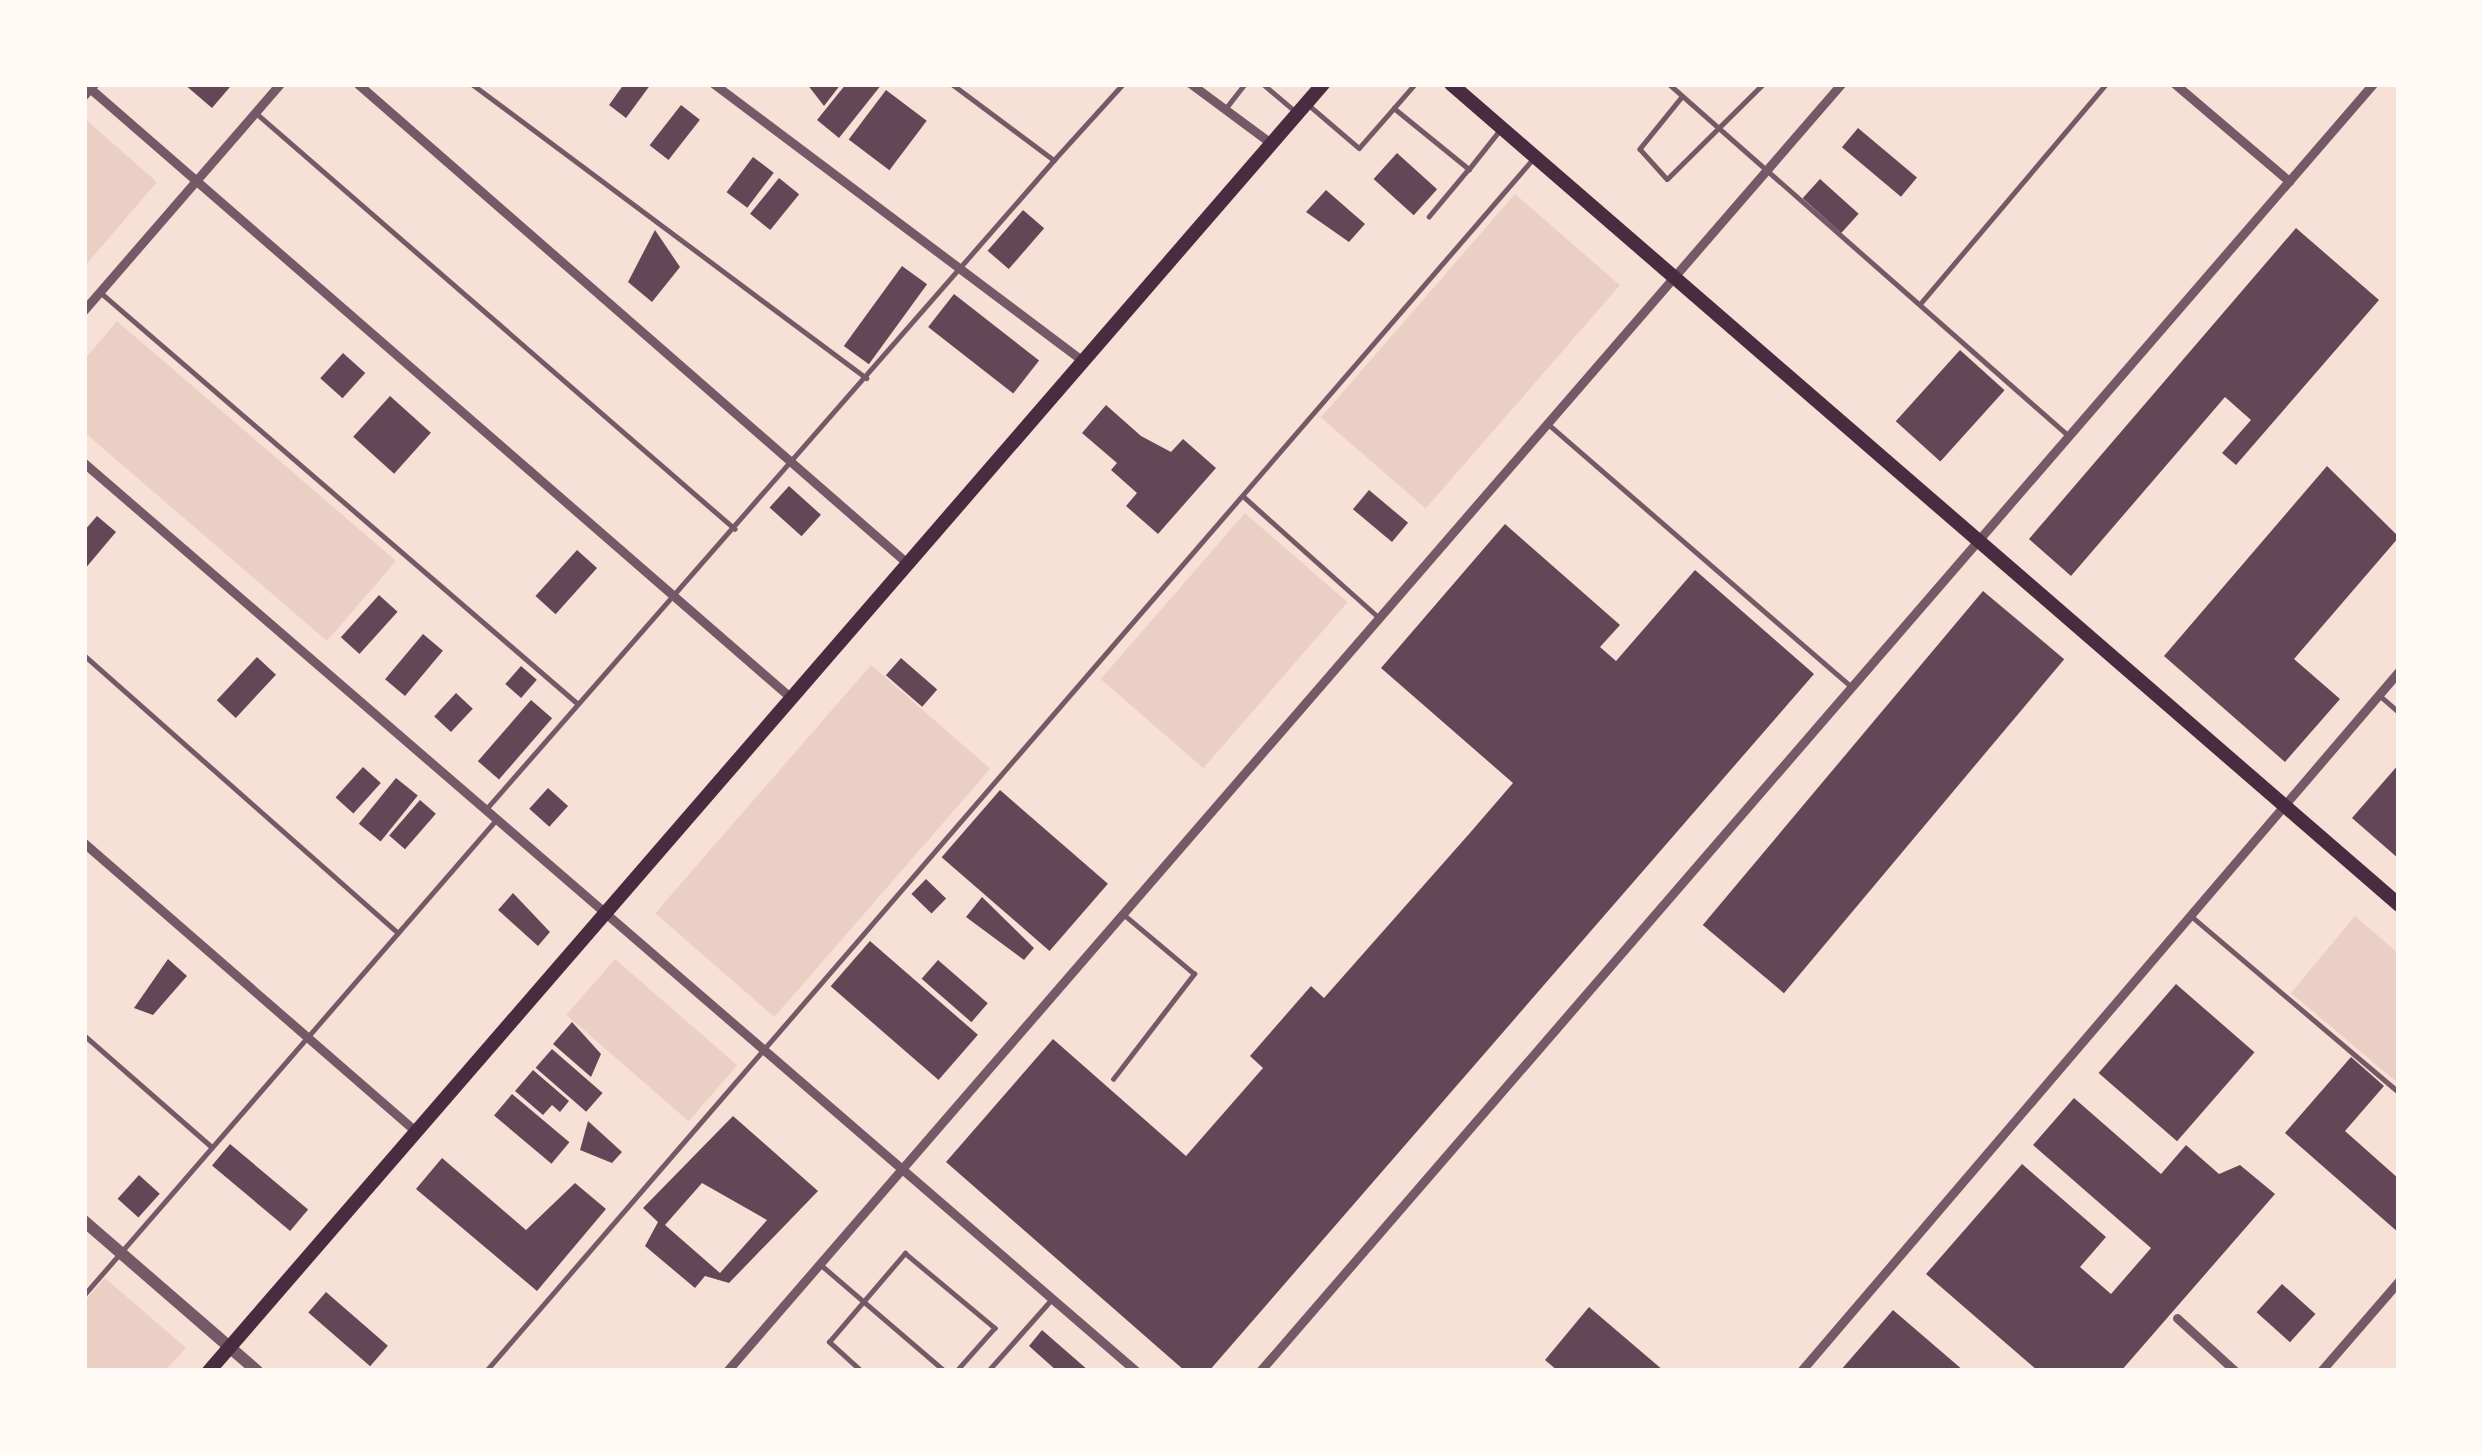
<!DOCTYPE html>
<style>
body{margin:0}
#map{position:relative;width:2483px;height:1455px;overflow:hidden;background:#f7e1d7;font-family:Bitter,serif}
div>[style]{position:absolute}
.green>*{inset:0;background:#ebcfc5;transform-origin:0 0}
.building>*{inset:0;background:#644757;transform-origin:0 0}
.service>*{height:4.5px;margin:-2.25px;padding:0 2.25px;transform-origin:2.25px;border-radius:2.25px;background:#755966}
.minor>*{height:9px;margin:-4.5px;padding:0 4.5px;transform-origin:4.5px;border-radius:4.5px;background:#755966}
.tertiary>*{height:12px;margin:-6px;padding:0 6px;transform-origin:6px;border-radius:6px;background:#755966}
.secondary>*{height:14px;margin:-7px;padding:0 7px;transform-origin:7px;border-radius:7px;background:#4a2c40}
span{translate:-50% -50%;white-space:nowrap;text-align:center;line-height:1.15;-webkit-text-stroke:12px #fffaf5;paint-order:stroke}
.frame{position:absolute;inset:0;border:87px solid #fffaf5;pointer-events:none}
</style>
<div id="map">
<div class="green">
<div style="clip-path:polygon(84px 118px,157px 182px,84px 267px)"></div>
<div style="left:1515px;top:194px;width:139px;height:296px;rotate:41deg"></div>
<div style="clip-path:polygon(117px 321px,396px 561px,327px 641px,84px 432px,84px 360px)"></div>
<div style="left:1245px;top:513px;width:136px;height:220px;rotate:41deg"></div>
<div style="left:871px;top:665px;width:158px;height:329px;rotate:41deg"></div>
<div style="clip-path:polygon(2355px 916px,2399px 954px,2399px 1084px,2291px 993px)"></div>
<div style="left:615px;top:959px;width:162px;height:74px;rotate:41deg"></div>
<div style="clip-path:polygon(105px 1278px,186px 1348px,165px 1371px,84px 1371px,84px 1302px)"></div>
</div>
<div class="building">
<div style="clip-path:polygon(184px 84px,227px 84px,230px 87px,212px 108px)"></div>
<div style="clip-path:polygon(624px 84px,651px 84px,626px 118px,609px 105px)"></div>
<div style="clip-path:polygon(807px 84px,841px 84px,824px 106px)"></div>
<div style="clip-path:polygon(846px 84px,882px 84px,839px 138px,817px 120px)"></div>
<div style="left:886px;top:90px;width:51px;height:62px;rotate:37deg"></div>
<div style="left:681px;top:105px;width:24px;height:51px;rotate:38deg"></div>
<div style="left:1858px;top:128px;width:77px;height:25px;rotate:40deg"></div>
<div style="left:1397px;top:153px;width:54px;height:35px;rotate:42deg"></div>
<div style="left:753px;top:157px;width:26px;height:44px;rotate:37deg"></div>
<div style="left:779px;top:178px;width:26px;height:46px;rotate:39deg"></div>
<div style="left:1820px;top:179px;width:52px;height:26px;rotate:42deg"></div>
<div style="clip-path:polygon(1326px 190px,1365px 224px,1349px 242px,1306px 212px)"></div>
<div style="left:1023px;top:210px;width:28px;height:54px;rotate:41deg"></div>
<div style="clip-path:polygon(2296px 228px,2379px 300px,2236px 465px,2222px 453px,2251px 420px,2225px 397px,2071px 576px,2029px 539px)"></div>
<div style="clip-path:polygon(655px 230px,680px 267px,652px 302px,628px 282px)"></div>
<div style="left:902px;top:266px;width:31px;height:99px;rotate:36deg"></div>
<div style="left:954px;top:294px;width:108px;height:42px;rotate:38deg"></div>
<div style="left:1960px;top:350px;width:60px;height:96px;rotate:42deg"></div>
<div style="left:343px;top:353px;width:30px;height:34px;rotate:42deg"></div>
<div style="left:390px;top:396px;width:55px;height:55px;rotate:42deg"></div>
<div style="clip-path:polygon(1106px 405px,1141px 436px,1171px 452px,1183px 439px,1216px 468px,1158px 534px,1126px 506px,1137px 493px,1111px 470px,1117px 463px,1082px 433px)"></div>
<div style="clip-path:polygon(2327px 466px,2399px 537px,2294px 659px,2340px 699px,2285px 762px,2164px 656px)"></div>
<div style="left:789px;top:486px;width:43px;height:29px;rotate:42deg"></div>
<div style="left:1369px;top:490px;width:51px;height:25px;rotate:40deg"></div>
<div style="clip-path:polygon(97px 516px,116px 532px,84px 570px,84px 531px)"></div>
<div style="clip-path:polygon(1505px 524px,1620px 625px,1600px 647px,1616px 661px,1695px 570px,1814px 674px,1209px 1371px,1185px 1371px,946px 1162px,1053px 1039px,1186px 1156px,1263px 1068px,1250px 1056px,1311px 986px,1324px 998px,1469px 834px,1513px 783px,1381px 668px)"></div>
<div style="left:577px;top:550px;width:27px;height:62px;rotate:42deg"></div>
<div style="left:1983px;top:591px;width:106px;height:436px;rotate:40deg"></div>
<div style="left:379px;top:595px;width:25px;height:57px;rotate:42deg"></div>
<div style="left:423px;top:634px;width:26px;height:59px;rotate:40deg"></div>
<div style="left:257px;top:657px;width:26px;height:59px;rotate:43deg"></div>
<div style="left:901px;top:658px;width:48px;height:23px;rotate:41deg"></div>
<div style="left:521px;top:666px;width:21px;height:24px;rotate:41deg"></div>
<div style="left:456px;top:693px;width:23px;height:32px;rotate:43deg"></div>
<div style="left:531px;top:700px;width:28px;height:81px;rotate:41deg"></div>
<div style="clip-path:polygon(2399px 764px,2399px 859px,2352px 818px)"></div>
<div style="left:363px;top:767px;width:24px;height:41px;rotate:42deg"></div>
<div style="left:396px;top:778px;width:28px;height:59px;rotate:39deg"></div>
<div style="left:548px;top:788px;width:27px;height:28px;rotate:42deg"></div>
<div style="left:1000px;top:790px;width:143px;height:89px;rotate:41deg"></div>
<div style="left:420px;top:800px;width:21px;height:47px;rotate:41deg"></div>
<div style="left:926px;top:879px;width:28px;height:21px;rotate:44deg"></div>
<div style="clip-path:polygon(513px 893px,550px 932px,538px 946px,498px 910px)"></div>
<div style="clip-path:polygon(982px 897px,1034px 948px,1024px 960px,966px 917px)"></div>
<div style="left:870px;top:941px;width:143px;height:60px;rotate:41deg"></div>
<div style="clip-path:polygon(168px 959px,187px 976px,153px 1015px,134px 1008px)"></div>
<div style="left:938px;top:960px;width:66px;height:25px;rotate:41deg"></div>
<div style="left:2176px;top:984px;width:104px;height:118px;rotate:41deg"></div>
<div style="clip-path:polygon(572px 1022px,601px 1054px,591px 1077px,553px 1044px)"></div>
<div style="left:552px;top:1049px;width:67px;height:25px;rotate:41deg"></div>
<div style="clip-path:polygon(2351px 1057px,2384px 1086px,2345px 1131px,2399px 1179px,2399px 1233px,2285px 1133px)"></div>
<div style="clip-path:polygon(533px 1070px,569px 1101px,560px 1112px,552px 1105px,543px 1115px,515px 1091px)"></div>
<div style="left:512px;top:1094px;width:75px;height:28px;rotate:40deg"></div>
<div style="clip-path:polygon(2074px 1098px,2161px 1174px,2186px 1145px,2219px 1174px,2240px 1165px,2275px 1194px,2121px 1371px,2038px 1371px,1926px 1274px,2022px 1164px,2106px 1237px,2080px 1267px,2111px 1294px,2151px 1248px,2033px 1145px)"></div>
<div style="clip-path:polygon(evenodd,733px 1116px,818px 1191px,729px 1283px,705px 1276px,695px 1288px,645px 1246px,658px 1222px,643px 1208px,733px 1116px,702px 1183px,767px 1220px,720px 1273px,665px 1225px,702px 1183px)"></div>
<div style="clip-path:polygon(588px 1121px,622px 1152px,612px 1163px,580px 1150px)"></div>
<div style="left:230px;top:1144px;width:102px;height:28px;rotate:40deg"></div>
<div style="clip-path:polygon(442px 1158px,526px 1230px,575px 1183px,606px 1209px,537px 1291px,416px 1189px)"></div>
<div style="left:139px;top:1175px;width:28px;height:32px;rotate:42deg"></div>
<div style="left:2282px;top:1284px;width:45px;height:38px;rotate:42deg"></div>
<div style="left:326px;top:1292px;width:82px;height:27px;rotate:41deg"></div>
<div style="clip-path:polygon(1589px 1307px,1664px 1371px,1558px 1371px,1545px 1360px)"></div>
<div style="clip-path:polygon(1893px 1310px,1964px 1371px,1840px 1371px)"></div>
<div style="clip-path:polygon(1042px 1330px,1089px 1371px,1057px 1371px,1029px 1346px)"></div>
</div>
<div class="service">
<div style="left:472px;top:84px;width:492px;rotate:36.7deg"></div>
<div style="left:952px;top:84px;width:127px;rotate:36.7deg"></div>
<div style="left:1054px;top:160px;width:103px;rotate:-47.8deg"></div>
<div style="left:1263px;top:84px;width:42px;rotate:40.2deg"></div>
<div style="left:1669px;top:84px;width:533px;rotate:41.35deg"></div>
<div style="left:1682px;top:97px;width:67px;rotate:128.9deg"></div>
<div style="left:1640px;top:149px;width:40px;rotate:48deg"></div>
<div style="left:1667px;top:179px;width:135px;rotate:-44.7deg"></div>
<div style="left:84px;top:98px;width:19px;rotate:-47deg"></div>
<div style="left:1311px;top:107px;width:63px;rotate:40.5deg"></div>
<div style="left:1359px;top:148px;width:53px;rotate:-48.8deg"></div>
<div style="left:1394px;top:108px;width:97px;rotate:39.1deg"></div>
<div style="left:1469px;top:169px;width:62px;rotate:129.8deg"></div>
<div style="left:1226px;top:108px;width:31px;rotate:-52deg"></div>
<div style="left:1394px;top:108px;width:32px;rotate:-49deg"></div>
<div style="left:256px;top:113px;width:634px;rotate:40.97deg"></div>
<div style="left:1469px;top:169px;width:48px;rotate:-51.7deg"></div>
<div style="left:100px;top:292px;width:630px;rotate:40.75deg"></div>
<div style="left:1920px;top:304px;width:288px;rotate:-49.8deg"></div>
<div style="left:1547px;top:423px;width:402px;rotate:40.9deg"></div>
<div style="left:1243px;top:496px;width:180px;rotate:41.8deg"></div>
<div style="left:84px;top:655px;width:419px;rotate:41.5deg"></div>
<div style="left:2378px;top:694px;width:28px;rotate:41deg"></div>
<div style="left:488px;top:807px;width:860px;rotate:-48.82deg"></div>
<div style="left:2190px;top:915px;width:274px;rotate:40.3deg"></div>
<div style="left:84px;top:1035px;width:170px;rotate:41.2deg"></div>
<div style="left:1113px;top:1079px;width:133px;rotate:-52.4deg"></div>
<div style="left:1194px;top:974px;width:90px;rotate:-140deg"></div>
<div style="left:820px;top:1264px;width:165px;rotate:40.6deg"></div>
<div style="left:84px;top:1295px;width:627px;rotate:-49.07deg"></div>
<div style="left:486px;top:1371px;width:1599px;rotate:-49.18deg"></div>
<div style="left:861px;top:1371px;width:43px;rotate:-137.8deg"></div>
<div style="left:829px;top:1342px;width:117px;rotate:-49.5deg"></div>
<div style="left:905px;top:1253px;width:117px;rotate:39.8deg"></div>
<div style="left:995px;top:1328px;width:57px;rotate:131.5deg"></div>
<div style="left:988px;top:1371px;width:96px;rotate:-48.4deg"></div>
</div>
<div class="minor">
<div style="left:85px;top:84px;width:936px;rotate:41.01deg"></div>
<div style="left:358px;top:84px;width:730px;rotate:41.11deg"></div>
<div style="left:714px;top:84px;width:463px;rotate:36.9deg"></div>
<div style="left:1191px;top:84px;width:101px;rotate:36.5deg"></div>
<div style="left:2175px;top:84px;width:150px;rotate:40.4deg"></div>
<div style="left:84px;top:310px;width:299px;rotate:-49.1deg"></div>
<div style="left:84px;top:463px;width:1390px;rotate:40.8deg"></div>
<div style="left:84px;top:843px;width:440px;rotate:41deg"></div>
<div style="left:2177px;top:1318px;width:79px;rotate:42.4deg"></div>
<div style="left:727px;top:1371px;width:1702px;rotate:-49.12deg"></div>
<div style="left:1260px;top:1371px;width:1702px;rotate:-49.15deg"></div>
<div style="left:1801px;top:1371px;width:921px;rotate:-49.49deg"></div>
<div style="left:2321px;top:1371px;width:119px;rotate:-49.1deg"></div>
</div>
<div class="tertiary">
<div style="left:84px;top:1221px;width:229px;rotate:40.9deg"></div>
</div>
<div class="secondary">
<div style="left:1451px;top:84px;width:1254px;rotate:40.89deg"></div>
<div style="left:209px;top:1371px;width:1702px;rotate:-49.12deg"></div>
</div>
<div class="frame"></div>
</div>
